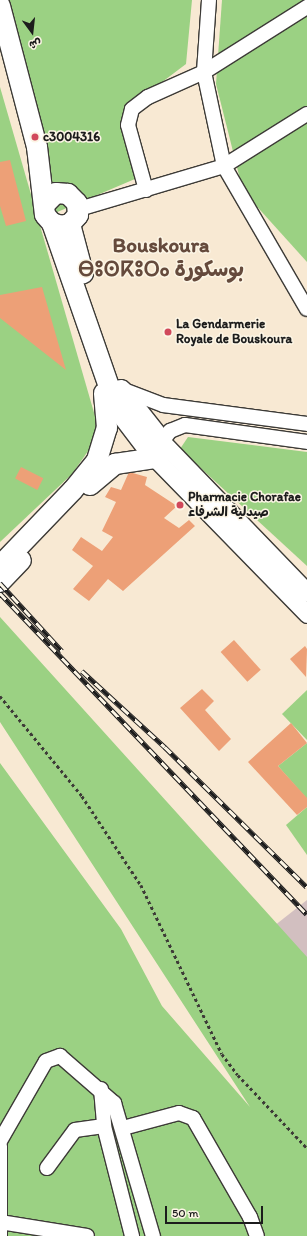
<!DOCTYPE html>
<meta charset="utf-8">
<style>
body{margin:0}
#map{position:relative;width:307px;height:1236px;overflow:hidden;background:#f8e9d3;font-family:Itim,"Playpen Sans Arabic","Noto Sans Tifinagh",sans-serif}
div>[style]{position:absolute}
.industrial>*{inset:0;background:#d2bfc0}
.green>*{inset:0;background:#9bd183}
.building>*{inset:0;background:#eda077;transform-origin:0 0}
.path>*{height:2.5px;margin-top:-1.25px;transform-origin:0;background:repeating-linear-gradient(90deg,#3d3b37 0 3px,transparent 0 6px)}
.roads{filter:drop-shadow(1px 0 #3d3b37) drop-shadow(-1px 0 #3d3b37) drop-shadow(0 1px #3d3b37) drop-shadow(0 -1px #3d3b37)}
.minor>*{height:14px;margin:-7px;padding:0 7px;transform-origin:7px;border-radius:7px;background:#fff}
.tertiary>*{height:17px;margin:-8.5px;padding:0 8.5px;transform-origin:8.5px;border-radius:8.5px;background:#fff}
.secondary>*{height:20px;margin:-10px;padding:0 10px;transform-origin:10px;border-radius:10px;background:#fff}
.rail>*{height:4.5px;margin-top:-2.25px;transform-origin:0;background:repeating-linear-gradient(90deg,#fcf5e5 0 9px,#1c1c1c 0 18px);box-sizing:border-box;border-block:1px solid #1c1c1c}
.dots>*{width:11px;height:11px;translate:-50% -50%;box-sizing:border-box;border:2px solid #fcf5e5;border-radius:50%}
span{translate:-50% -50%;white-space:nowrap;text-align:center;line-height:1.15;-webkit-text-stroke:3px #fcf5e5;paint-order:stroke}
.poi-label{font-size:13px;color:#1c1c1c;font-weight:700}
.left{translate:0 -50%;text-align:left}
.town-label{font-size:21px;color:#654a3c;font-weight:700}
.north{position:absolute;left:12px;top:12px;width:40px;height:40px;-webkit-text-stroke:3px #fcf5e5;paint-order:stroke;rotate:165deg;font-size:11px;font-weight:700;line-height:16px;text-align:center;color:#1c1c1c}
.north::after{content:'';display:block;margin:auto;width:14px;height:18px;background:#1c1c1c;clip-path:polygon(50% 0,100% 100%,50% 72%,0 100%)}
.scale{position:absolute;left:165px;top:1206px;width:98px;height:18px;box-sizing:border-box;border:2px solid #1c1c1c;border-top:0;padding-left:5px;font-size:12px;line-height:14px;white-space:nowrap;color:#1c1c1c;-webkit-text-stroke:3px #fcf5e5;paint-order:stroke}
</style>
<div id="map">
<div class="industrial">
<div style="clip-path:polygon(307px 900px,307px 962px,274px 926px)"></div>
</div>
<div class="green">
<div style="clip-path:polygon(0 0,192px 0,186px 64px,125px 110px,142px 176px,55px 213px)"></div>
<div style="clip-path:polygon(222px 0,307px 0,307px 262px,243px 191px,216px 84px)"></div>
<div style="clip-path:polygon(0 87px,97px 423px,93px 444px,72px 474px,0 542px)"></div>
<div style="clip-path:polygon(188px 437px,307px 452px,307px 566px,180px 449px)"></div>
<div style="clip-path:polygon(0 617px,307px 957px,307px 1236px,0 1236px,0 763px,121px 929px,162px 1006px,250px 1107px,0 722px)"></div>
<div style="clip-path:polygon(307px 690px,307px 740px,282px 714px)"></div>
<div style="clip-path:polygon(307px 743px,307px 799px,278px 766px)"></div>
<div style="clip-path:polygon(307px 807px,307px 855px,286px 825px)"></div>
</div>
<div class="building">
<div style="clip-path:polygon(10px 160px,26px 221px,6px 226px,0 206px,0 162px)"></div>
<div style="clip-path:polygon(42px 287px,66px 370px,0 318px,0 295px)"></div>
<div style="left:21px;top:467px;width:25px;height:13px;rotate:27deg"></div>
<div style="clip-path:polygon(129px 472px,147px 477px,145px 485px,177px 506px,164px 518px,179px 528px,189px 520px,195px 526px,123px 591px,108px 579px,89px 601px,73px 589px,93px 566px,72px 550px,81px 537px,102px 551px,113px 537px,102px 531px,116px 502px,105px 497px,111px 487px,121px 490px)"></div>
<div style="left:234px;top:640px;width:40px;height:18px;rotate:48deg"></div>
<div style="clip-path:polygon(305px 646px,307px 649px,306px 677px,290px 659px)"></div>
<div style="clip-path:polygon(202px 689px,214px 701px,205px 710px,231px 739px,219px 751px,180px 708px)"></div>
<div style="clip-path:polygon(291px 723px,307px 743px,278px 766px,307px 798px,307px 807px,297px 815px,248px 762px)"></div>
</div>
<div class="path">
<div style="left:0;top:696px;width:129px;rotate:50.6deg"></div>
<div style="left:82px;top:796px;width:107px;rotate:56.5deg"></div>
<div style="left:141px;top:885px;width:187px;rotate:64.4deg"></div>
<div style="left:222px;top:1054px;width:26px;rotate:53deg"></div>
<div style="left:238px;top:1075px;width:100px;rotate:46.6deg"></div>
</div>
<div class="roads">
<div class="minor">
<div style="left:209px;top:0;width:72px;rotate:94deg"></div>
<div style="left:204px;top:72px;width:96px;rotate:78deg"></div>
<div style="left:224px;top:166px;width:165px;rotate:59.9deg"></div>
<div style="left:146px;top:190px;width:67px;rotate:-105.5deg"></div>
<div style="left:128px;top:125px;width:16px;rotate:-76deg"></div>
<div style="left:132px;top:109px;width:20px;rotate:-37deg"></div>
<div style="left:148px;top:97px;width:61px;rotate:-24.1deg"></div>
<div style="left:204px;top:72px;width:122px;rotate:-32.3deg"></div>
<div style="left:79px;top:209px;width:151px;rotate:-16.5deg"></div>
<div style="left:224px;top:166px;width:98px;rotate:-32.1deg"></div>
<div style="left:124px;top:390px;width:42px;rotate:21deg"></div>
<div style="left:163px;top:405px;width:145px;rotate:7.5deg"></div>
<div style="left:162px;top:442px;width:14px;rotate:-54deg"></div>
<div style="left:170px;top:431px;width:16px;rotate:-22deg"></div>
<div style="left:185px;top:425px;width:123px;rotate:7.9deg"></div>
<div style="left:101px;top:1089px;width:37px;rotate:85deg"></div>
<div style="left:104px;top:1126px;width:114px;rotate:75.7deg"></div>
<div style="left:123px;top:1128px;width:58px;rotate:-15deg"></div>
<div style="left:179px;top:1113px;width:15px;rotate:20deg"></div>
<div style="left:193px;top:1118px;width:114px;rotate:60.1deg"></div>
<div style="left:250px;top:1217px;width:20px;rotate:70deg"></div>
<div style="left:0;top:1141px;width:92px;rotate:-60.1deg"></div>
<div style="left:46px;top:1061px;width:15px;rotate:-20deg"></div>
<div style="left:60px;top:1056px;width:72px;rotate:41deg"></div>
<div style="left:114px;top:1103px;width:139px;rotate:73.7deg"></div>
<div style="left:0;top:1146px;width:90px;rotate:90deg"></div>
<div style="left:47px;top:1168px;width:47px;rotate:-53.6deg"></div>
<div style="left:75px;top:1130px;width:29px;rotate:-8deg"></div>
<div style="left:0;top:1222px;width:88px;rotate:9.1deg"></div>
</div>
<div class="tertiary">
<div style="left:162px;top:442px;width:209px;rotate:46deg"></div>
<div style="left:155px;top:458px;width:218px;rotate:45.7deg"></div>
</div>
<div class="secondary">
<div style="left:0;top:6px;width:146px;rotate:75.3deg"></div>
<div style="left:37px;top:147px;width:68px;rotate:83.3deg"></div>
<div style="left:45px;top:215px;width:11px;rotate:49deg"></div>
<div style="left:52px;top:223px;width:9px;rotate:18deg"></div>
<div style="left:61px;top:226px;width:9px;rotate:-13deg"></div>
<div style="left:70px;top:224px;width:12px;rotate:-48deg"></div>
<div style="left:78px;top:215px;width:12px;rotate:-95deg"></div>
<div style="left:77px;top:203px;width:13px;rotate:-135deg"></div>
<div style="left:68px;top:194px;width:12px;rotate:-175deg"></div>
<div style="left:56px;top:193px;width:16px;rotate:135deg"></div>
<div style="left:52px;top:223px;width:195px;rotate:70.8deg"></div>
<div style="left:116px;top:407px;width:64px;rotate:52.6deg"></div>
<div style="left:70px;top:224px;width:51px;rotate:75.1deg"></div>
<div style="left:121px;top:390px;width:66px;rotate:51.7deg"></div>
<div style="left:90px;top:485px;width:33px;rotate:-40deg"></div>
<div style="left:115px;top:464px;width:40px;rotate:-8.5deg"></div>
<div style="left:0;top:566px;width:105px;rotate:-46.2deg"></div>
<div style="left:73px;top:490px;width:38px;rotate:-51deg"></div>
<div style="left:97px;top:460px;width:34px;rotate:-73deg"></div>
<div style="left:107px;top:428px;width:35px;rotate:-95deg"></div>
<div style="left:0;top:582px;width:30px;rotate:-46deg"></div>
</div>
</div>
<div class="rail">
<div style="left:0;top:583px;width:92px;rotate:47.6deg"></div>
<div style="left:0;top:593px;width:444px;rotate:46.3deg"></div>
<div style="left:82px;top:671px;width:113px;rotate:42.5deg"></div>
<div style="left:165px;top:747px;width:199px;rotate:44.6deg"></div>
</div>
<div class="dots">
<div style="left:35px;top:137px;background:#d1495b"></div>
<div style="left:168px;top:332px;background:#d1495b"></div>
<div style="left:180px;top:505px;background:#d1495b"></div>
</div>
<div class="poi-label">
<span class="left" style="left:43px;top:137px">c3004316</span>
<span class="left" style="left:176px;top:332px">La Gendarmerie<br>Royale de Bouskoura</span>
<span class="left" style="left:188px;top:505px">Pharmacie Chorafae<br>صيدلية الشرفاء</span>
</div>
<div class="town-label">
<span style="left:161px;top:257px">Bouskoura<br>ⴱⵓⵙⴽⵓⵔⴰ بوسكورة</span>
</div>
<div class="north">ش</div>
<div class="scale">50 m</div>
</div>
